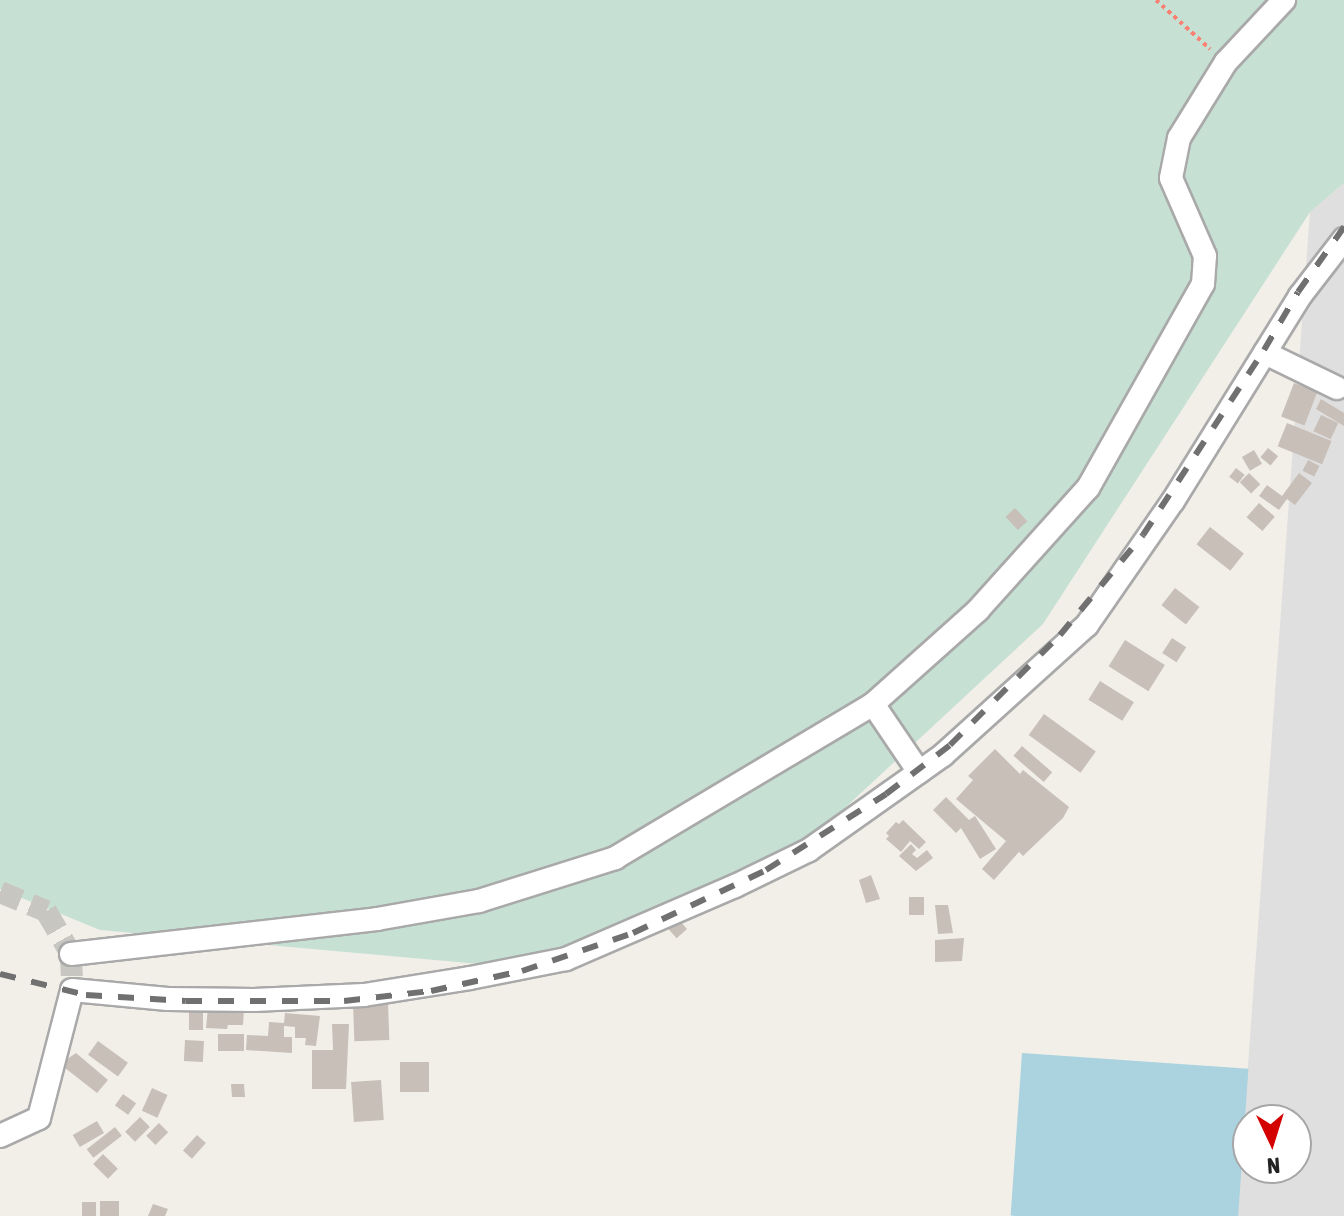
<!DOCTYPE html>
<style>
body{margin:0}
#map{position:relative;width:1344px;height:1216px;overflow:hidden;background:#f2efe9;font-family:"Asap Condensed",sans-serif}
div>[style]{position:absolute}
.residential>*{inset:0;background:#e0dfdf}
.wetland>*{inset:0;background:#c6e0d4}
.water>*{inset:0;background:#aad3df;transform-origin:0 0}
.building>*{inset:0;background:#c7bfb8;transform-origin:0 0}
.minor-tunnel>*{height:22px;margin-top:-11px;transform-origin:0;background:repeating-linear-gradient(90deg,#c8c6c1 0 22px,transparent 0 33px)}
.path>*{height:4px;margin-top:-2px;transform-origin:0;background:repeating-linear-gradient(90deg,#fa8072 0 4px,transparent 0 8px)}
.roads{filter:drop-shadow(2px 0 #a9a9a9) drop-shadow(-2px 0 #a9a9a9) drop-shadow(0 2px #a9a9a9) drop-shadow(0 -2px #a9a9a9)}
.minor>*{height:22px;margin:-11px;padding:0 11px;transform-origin:11px;border-radius:11px;background:#fff}
.rail>*{height:6px;margin-top:-3px;transform-origin:0;background:repeating-linear-gradient(90deg,#707070 0 16px,transparent 0 32px)}
span{translate:-50% -50%;white-space:nowrap;text-align:center;line-height:1.15;-webkit-text-stroke:7px #fff;paint-order:stroke}
.north{position:absolute;left:1232px;top:1104px;width:80px;height:80px;box-sizing:border-box;background:#fff;border:2px solid #a7a7a7;border-radius:50%;rotate:176deg;font-size:22px;font-weight:700;line-height:32px;text-align:center;color:#222}
.north::after{content:'';display:block;margin:auto;width:28px;height:36px;background:#d40000;clip-path:polygon(50% 0,100% 100%,50% 72%,0 100%)}
</style>
<div id="map">
<div class="residential">
<div style="clip-path:polygon(evenodd,1344px 183px,1344px 1216px,1237px 1216px,1310px 212px,1344px 183px,1248px 1120px,1296px 1120px,1296px 1168px,1248px 1168px,1248px 1120px)"></div>
</div>
<div class="wetland">
<div style="clip-path:polygon(0 0,1344px 0,1344px 183px,1310px 212px,1043px 624px,820px 831px,534px 969px,100px 930px,0 889px)"></div>
</div>
<div class="water">
<div style="left:1022px;top:1053px;width:227px;height:163px;rotate:4deg"></div>
</div>
<div class="building">
<div style="left:1294px;top:383px;width:25px;height:36px;rotate:21deg"></div>
<div style="clip-path:polygon(1321px 399px,1344px 413px,1344px 426px,1316px 409px)"></div>
<div style="left:1321px;top:415px;width:19px;height:18px;rotate:25deg"></div>
<div style="left:1287px;top:423px;width:48px;height:25px;rotate:22deg"></div>
<div style="left:1268px;top:448px;width:13px;height:12px;rotate:39deg"></div>
<div style="left:1254px;top:450px;width:16px;height:14px;rotate:60deg"></div>
<div style="left:1308px;top:460px;width:13px;height:12px;rotate:27deg"></div>
<div style="left:1236px;top:468px;width:11px;height:11px;rotate:38deg"></div>
<div style="left:1249px;top:473px;width:16px;height:13px;rotate:45deg"></div>
<div style="clip-path:polygon(1299px 473px,1312px 483px,1295px 505px,1287px 499px,1279px 510px,1259px 496px,1267px 485px,1282px 496px)"></div>
<div style="left:1259px;top:503px;width:21px;height:19px;rotate:41deg"></div>
<div style="left:1015px;top:508px;width:18px;height:13px;rotate:47deg"></div>
<div style="left:1210px;top:527px;width:43px;height:22px;rotate:38deg"></div>
<div style="left:1175px;top:588px;width:31px;height:22px;rotate:38deg"></div>
<div style="left:1172px;top:638px;width:17px;height:18px;rotate:33deg"></div>
<div style="left:1125px;top:640px;width:47px;height:31px;rotate:32deg"></div>
<div style="left:1100px;top:681px;width:40px;height:22px;rotate:32deg"></div>
<div style="left:1044px;top:714px;width:64px;height:26px;rotate:36deg"></div>
<div style="left:1022px;top:746px;width:40px;height:13px;rotate:41deg"></div>
<div style="clip-path:polygon(995px 749px,1020px 774px,1023px 770px,1069px 807px,1063px 818px,1023px 856px,1019px 852px,994px 880px,982px 869px,1006px 841px,956px 799px,973px 780px,968px 776px)"></div>
<div style="clip-path:polygon(946px 797px,969px 820px,975px 816px,996px 849px,980px 859px,961px 828px,956px 833px,933px 810px)"></div>
<div style="clip-path:polygon(903px 820px,926px 842px,919px 849px,910px 841px,901px 852px,886px 839px,889px 836px,886px 833px,896px 822px,899px 824px)"></div>
<div style="clip-path:polygon(911px 844px,916px 850px,912px 854px,917px 858px,927px 850px,933px 858px,916px 871px,899px 856px)"></div>
<div style="clip-path:polygon(871px 875px,880px 899px,866px 903px,859px 880px)"></div>
<div style="left:909px;top:897px;width:15px;height:18px"></div>
<div style="clip-path:polygon(935px 905px,948px 905px,953px 933px,938px 934px)"></div>
<div style="left:679px;top:920px;width:12px;height:14px;rotate:48deg"></div>
<div style="clip-path:polygon(964px 938px,962px 961px,935px 962px,935px 940px)"></div>
<div style="left:388px;top:1002px;width:38px;height:35px;rotate:88deg"></div>
<div style="left:189px;top:1005px;width:14px;height:25px"></div>
<div style="clip-path:polygon(208px 1007px,244px 1009px,243px 1025px,228px 1025px,227px 1029px,206px 1028px)"></div>
<div style="clip-path:polygon(285px 1013px,320px 1016px,316px 1046px,305px 1045px,306px 1038px,295px 1038px,295px 1027px,284px 1026px,284px 1037px,292px 1037px,292px 1053px,246px 1050px,247px 1035px,268px 1036px,269px 1022px,284px 1023px)"></div>
<div style="clip-path:polygon(332px 1024px,349px 1024px,346px 1089px,312px 1089px,312px 1050px,333px 1050px)"></div>
<div style="left:218px;top:1034px;width:26px;height:17px"></div>
<div style="left:185px;top:1040px;width:19px;height:21px;rotate:3deg"></div>
<div style="left:98px;top:1041px;width:37px;height:17px;rotate:36deg"></div>
<div style="clip-path:polygon(76px 1053px,108px 1080px,97px 1093px,60px 1064px)"></div>
<div style="left:400px;top:1062px;width:29px;height:30px"></div>
<div style="left:381px;top:1080px;width:40px;height:30px;rotate:86deg"></div>
<div style="clip-path:polygon(231px 1084px,244px 1084px,245px 1097px,232px 1097px)"></div>
<div style="left:152px;top:1088px;width:17px;height:25px;rotate:24deg"></div>
<div style="left:123px;top:1094px;width:16px;height:14px;rotate:35deg"></div>
<div style="left:140px;top:1117px;width:14px;height:21px;rotate:45deg"></div>
<div style="left:97px;top:1121px;width:14px;height:28px;rotate:60deg"></div>
<div style="left:159px;top:1123px;width:13px;height:18px;rotate:45deg"></div>
<div style="left:115px;top:1127px;width:11px;height:36px;rotate:52deg"></div>
<div style="left:197px;top:1135px;width:12px;height:21px;rotate:42deg"></div>
<div style="left:103px;top:1154px;width:21px;height:14px;rotate:45deg"></div>
<div style="left:119px;top:1201px;width:15px;height:19px;rotate:90deg"></div>
<div style="left:82px;top:1202px;width:14px;height:14px"></div>
<div style="clip-path:polygon(153px 1204px,168px 1209px,165px 1216px,148px 1216px)"></div>
</div>
<div class="minor-tunnel">
<div style="left:0;top:892px;width:50px;rotate:22.4deg"></div>
<div style="left:46px;top:911px;width:50px;rotate:59.8deg"></div>
<div style="left:71px;top:954px;width:36px;rotate:88deg"></div>
</div>
<div class="path">
<div style="left:1156px;top:0;width:73px;rotate:42.2deg"></div>
</div>
<div class="roads">
<div class="minor">
<div style="left:1265px;top:353px;width:80px;rotate:25.9deg"></div>
<div style="left:873px;top:704px;width:82px;rotate:55.9deg"></div>
<div style="left:71px;top:954px;width:308px;rotate:-6.5deg"></div>
<div style="left:377px;top:919px;width:104px;rotate:-10deg"></div>
<div style="left:479px;top:901px;width:143px;rotate:-17.5deg"></div>
<div style="left:615px;top:858px;width:300px;rotate:-30.8deg"></div>
<div style="left:873px;top:704px;width:141px;rotate:-41.8deg"></div>
<div style="left:978px;top:610px;width:164px;rotate:-48deg"></div>
<div style="left:1088px;top:488px;width:234px;rotate:-60.6deg"></div>
<div style="left:1203px;top:284px;width:28px;rotate:-86deg"></div>
<div style="left:1205px;top:256px;width:85px;rotate:-113.6deg"></div>
<div style="left:1171px;top:178px;width:41px;rotate:-78.7deg"></div>
<div style="left:1179px;top:138px;width:89px;rotate:-58.3deg"></div>
<div style="left:1226px;top:62px;width:85px;rotate:-46.9deg"></div>
<div style="left:0;top:1136px;width:43px;rotate:-24.8deg"></div>
<div style="left:39px;top:1118px;width:132px;rotate:-75.5deg"></div>
<div style="left:72px;top:990px;width:96px;rotate:5.4deg"></div>
<div style="left:168px;top:999px;width:86px;rotate:0.7deg"></div>
<div style="left:254px;top:1000px;width:110px;rotate:-2.6deg"></div>
<div style="left:364px;top:995px;width:107px;rotate:-9.1deg"></div>
<div style="left:470px;top:978px;width:98px;rotate:-11.2deg"></div>
<div style="left:566px;top:959px;width:184px;rotate:-23.4deg"></div>
<div style="left:735px;top:886px;width:82px;rotate:-25.9deg"></div>
<div style="left:809px;top:850px;width:164px;rotate:-35.3deg"></div>
<div style="left:943px;top:755px;width:194px;rotate:-42.1deg"></div>
<div style="left:1087px;top:625px;width:151px;rotate:-55.3deg"></div>
<div style="left:1173px;top:501px;width:241px;rotate:-58.2deg"></div>
<div style="left:1300px;top:296px;width:72px;rotate:-52.3deg"></div>
</div>
</div>
<div class="rail">
<div style="left:0;top:974px;width:89px;rotate:13.7deg"></div>
<div style="left:86px;top:995px;width:100px;rotate:3.4deg"></div>
<div style="left:186px;top:1001px;width:158px"></div>
<div style="left:344px;top:1001px;width:88px;rotate:-6.6deg"></div>
<div style="left:431px;top:991px;width:93px;rotate:-12.4deg"></div>
<div style="left:522px;top:971px;width:117px;rotate:-18.9deg"></div>
<div style="left:633px;top:933px;width:147px;rotate:-25.3deg"></div>
<div style="left:766px;top:870px;width:142px;rotate:-32.3deg"></div>
<div style="left:886px;top:794px;width:81px;rotate:-37.4deg"></div>
<div style="left:950px;top:745px;width:156px;rotate:-45deg"></div>
<div style="left:1060px;top:635px;width:130px;rotate:-50.3deg"></div>
<div style="left:1143px;top:535px;width:221px;rotate:-56.8deg"></div>
<div style="left:1264px;top:350px;width:67px;rotate:-59.6deg"></div>
<div style="left:1298px;top:292px;width:80px;rotate:-54.7deg"></div>
</div>
<div class="north">N</div>
</div>
